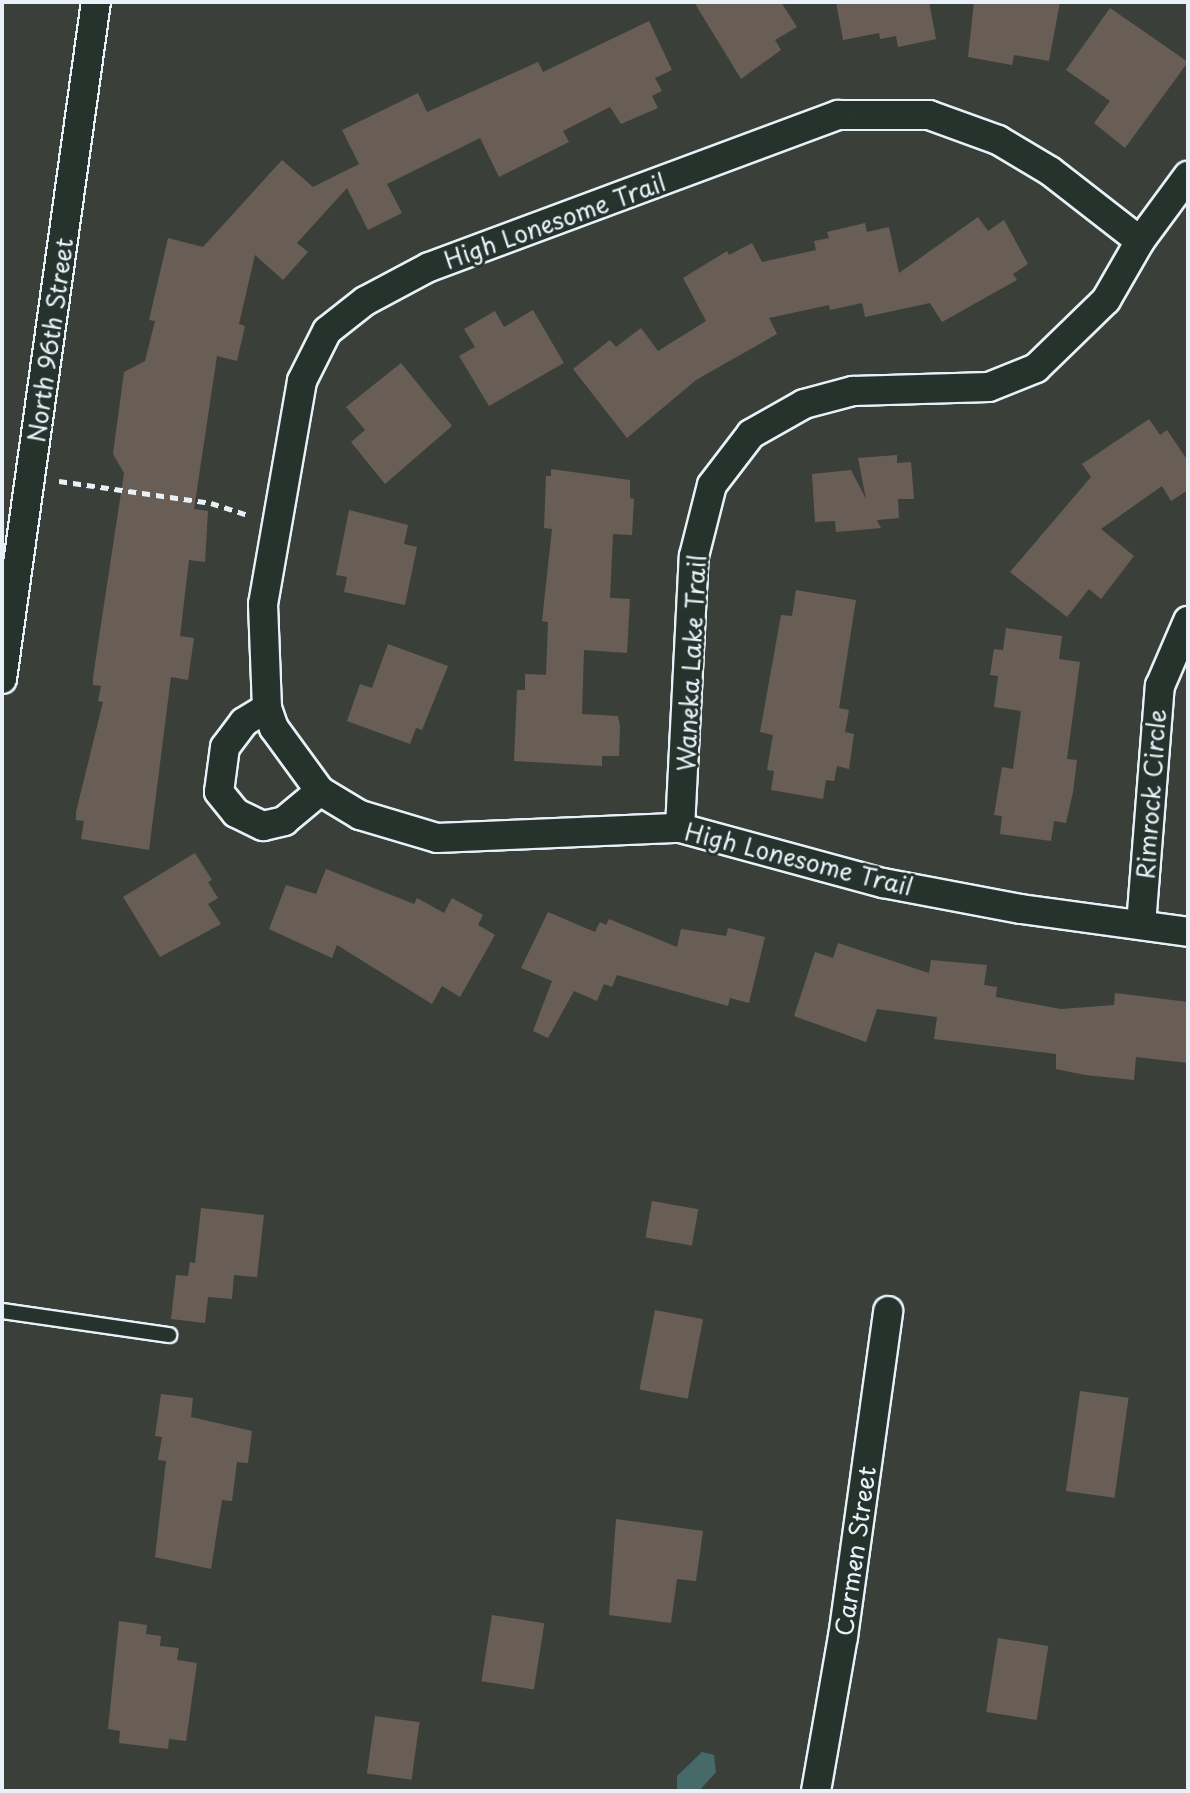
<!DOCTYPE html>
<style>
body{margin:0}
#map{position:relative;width:1190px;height:1793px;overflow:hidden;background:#3a4039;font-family:"Playpen Sans",sans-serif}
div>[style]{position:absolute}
.water>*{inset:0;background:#456a68}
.building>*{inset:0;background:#695e55;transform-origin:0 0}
.path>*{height:5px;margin-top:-2.5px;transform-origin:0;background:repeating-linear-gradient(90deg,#e8f1f8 0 8px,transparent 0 14px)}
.roads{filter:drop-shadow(2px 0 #e8f1f8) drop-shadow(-2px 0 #e8f1f8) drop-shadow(0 2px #e8f1f8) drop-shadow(0 -2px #e8f1f8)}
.service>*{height:14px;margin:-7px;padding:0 7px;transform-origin:7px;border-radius:7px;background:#26332d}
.minor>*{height:28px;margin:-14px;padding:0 14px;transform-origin:14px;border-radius:14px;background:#26332d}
span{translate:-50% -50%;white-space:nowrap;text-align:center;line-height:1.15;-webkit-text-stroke:6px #26332d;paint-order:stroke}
.street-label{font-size:24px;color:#e8f1f8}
.frame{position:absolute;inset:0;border:4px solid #e8f1f8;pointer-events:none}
</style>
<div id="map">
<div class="water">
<div style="clip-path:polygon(702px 1752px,714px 1755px,716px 1772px,699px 1791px,677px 1791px,677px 1776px)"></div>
</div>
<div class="building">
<div style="clip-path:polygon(694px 2px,781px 2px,797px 27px,775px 40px,781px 50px,741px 79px)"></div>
<div style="clip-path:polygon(836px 2px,929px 2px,936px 39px,898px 47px,896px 36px,880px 39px,879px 33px,843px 40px)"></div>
<div style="clip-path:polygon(974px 2px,1060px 2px,1049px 61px,1014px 55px,1012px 65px,968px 57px)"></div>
<div style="clip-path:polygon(1110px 8px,1188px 62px,1125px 148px,1094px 123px,1110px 101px,1066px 70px)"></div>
<div style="clip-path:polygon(649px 21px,672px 70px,655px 78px,662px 91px,652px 96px,658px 108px,621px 124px,610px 107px,563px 131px,569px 142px,499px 177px,480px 138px,387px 184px,402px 213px,368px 230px,347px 188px,297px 243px,308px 252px,283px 280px,255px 255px,239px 324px,245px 326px,237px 361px,217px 356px,194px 509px,208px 511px,205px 562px,189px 560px,180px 636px,194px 638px,188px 680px,171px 677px,149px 850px,81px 839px,84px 821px,76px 820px,76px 812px,103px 702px,98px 701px,101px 686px,93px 685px,93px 677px,124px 473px,113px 454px,124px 372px,145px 361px,155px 321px,149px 320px,168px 238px,203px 247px,282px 160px,313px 187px,359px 164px,342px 130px,418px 93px,427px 112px,538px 62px,543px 72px)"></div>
<div style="clip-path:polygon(978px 217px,988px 231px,1004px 220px,1028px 264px,1013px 274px,1017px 280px,942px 322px,930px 303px,865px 317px,862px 303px,830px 310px,829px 305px,769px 318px,777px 334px,696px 380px,627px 438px,573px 369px,610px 340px,616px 347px,641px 328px,658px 351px,706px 321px,683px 278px,727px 251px,729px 255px,752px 243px,762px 262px,816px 250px,814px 241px,829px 238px,827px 232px,865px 223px,867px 232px,889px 227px,899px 273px)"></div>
<div style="clip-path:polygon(533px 310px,564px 363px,489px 406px,459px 356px,475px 347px,464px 329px,495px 311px,504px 327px)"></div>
<div style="clip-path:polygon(401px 363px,452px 426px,385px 484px,351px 442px,365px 430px,346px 407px)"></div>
<div style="clip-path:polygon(1149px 419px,1160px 435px,1167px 430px,1188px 461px,1188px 490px,1171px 501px,1162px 486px,1101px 529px,1134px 556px,1101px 599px,1089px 589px,1067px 617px,1010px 572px,1091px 477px,1082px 464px)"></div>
<div style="clip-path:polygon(897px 455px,897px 463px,911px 462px,914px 499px,898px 499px,899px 518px,877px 520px,881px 528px,836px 532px,835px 521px,815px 522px,812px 474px,851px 470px,866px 499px,858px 458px)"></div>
<div style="clip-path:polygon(551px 469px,630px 480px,630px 498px,634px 499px,632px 535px,613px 534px,610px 598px,630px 599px,627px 653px,584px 650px,582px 714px,618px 716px,620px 726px,619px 756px,602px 756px,602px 766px,514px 761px,517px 690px,525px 690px,525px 674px,546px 675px,548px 622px,542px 621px,552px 529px,544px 528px,546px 476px,551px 476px)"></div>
<div style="clip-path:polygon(349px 510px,408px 525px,404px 544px,417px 547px,405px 605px,344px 592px,347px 577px,336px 575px)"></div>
<div style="clip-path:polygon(796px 590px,856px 600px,839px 708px,849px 710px,845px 732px,854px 734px,849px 769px,837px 766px,834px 781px,826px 780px,823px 799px,771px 790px,774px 771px,767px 770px,773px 735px,760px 732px,781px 615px,792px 616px)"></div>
<div style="clip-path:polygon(1006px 628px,1062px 636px,1059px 659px,1080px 662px,1067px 759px,1077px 760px,1073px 792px,1066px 823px,1054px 821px,1051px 841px,1000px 834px,1002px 816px,994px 815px,1002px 767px,1013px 769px,1021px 711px,994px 707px,998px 676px,990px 675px,994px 649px,1003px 650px)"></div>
<div style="clip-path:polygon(388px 644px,448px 666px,422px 730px,416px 728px,410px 744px,347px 721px,360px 684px,372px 688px)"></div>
<div style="clip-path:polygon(195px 853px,212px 880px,208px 882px,218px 898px,208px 904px,221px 924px,160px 957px,123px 897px)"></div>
<div style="clip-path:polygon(326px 869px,414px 904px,417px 898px,444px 913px,452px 898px,483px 915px,478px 925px,495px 935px,460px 997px,442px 986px,432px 1004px,337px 945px,332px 958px,269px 929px,286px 885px,316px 894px)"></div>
<div style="clip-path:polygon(548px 912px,595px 932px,600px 922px,606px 925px,609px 919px,677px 947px,681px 929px,726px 936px,728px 928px,765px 937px,749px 1003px,730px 998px,728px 1006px,617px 975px,612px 987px,604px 984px,597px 1001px,574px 991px,548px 1038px,533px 1031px,552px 981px,521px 968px)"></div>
<div style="clip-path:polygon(838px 943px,929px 973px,931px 960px,987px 965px,984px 985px,997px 987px,996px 997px,1061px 1009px,1114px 1005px,1115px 993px,1188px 1002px,1188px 1063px,1136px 1057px,1134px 1080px,1085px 1075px,1056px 1069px,1056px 1054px,934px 1039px,937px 1017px,877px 1009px,866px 1042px,794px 1016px,815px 952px,833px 958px)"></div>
<div style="left:652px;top:1201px;width:47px;height:37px;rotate:10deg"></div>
<div style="clip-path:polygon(201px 1208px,264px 1215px,257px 1277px,234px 1275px,232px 1299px,208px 1297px,205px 1323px,171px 1319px,176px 1275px,188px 1276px,190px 1262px,195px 1263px)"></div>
<div style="left:655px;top:1310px;width:49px;height:81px;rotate:11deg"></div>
<div style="left:1080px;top:1391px;width:49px;height:101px;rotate:8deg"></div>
<div style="clip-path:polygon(161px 1394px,193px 1398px,191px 1417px,252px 1431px,248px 1463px,237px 1462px,232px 1501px,222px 1500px,211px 1569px,155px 1557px,166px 1461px,158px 1460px,162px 1437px,155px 1436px)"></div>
<div style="clip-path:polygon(616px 1519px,703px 1531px,696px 1581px,677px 1579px,671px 1623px,609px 1615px)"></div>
<div style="left:492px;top:1615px;width:53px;height:67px;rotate:9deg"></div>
<div style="clip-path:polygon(119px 1621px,147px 1625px,146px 1634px,161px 1636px,160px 1646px,179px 1648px,177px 1660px,197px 1663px,186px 1741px,169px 1739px,168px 1749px,119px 1743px,120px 1731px,108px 1729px)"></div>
<div style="left:998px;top:1638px;width:51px;height:75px;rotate:9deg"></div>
<div style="left:375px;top:1716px;width:45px;height:58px;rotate:8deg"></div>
</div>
<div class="path">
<div style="left:59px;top:481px;width:154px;rotate:8.2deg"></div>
<div style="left:211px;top:503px;width:40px;rotate:18deg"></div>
</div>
<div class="roads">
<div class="service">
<div style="left:2px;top:1311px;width:169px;rotate:8.2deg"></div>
</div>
<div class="minor">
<div style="left:1140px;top:241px;width:114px;rotate:-142.1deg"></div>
<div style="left:1050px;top:171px;width:61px;rotate:-149.2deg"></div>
<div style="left:998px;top:140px;width:73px;rotate:-160.1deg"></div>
<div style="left:929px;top:115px;width:91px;rotate:180deg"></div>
<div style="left:838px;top:115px;width:436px;rotate:159.6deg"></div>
<div style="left:429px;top:267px;width:72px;rotate:152deg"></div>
<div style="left:365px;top:301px;width:48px;rotate:141.7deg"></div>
<div style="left:327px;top:331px;width:56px;rotate:116.6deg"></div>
<div style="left:302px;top:381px;width:226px;rotate:99.9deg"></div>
<div style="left:263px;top:604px;width:104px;rotate:87.8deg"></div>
<div style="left:267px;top:708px;width:21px;rotate:71deg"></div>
<div style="left:274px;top:728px;width:78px;rotate:53.9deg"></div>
<div style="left:320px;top:791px;width:47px;rotate:31deg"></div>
<div style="left:360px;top:815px;width:80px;rotate:16.6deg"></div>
<div style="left:437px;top:838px;width:243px;rotate:-2.4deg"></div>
<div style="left:680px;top:828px;width:210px;rotate:15.2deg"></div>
<div style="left:883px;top:883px;width:140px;rotate:10.7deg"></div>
<div style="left:1021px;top:909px;width:169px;rotate:7.8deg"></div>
<div style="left:2px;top:679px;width:683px;rotate:-82.1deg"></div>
<div style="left:267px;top:708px;width:27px;rotate:149deg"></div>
<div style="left:244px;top:722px;width:31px;rotate:127deg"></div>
<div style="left:225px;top:747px;width:45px;rotate:97.6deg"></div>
<div style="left:219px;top:792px;width:27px;rotate:51deg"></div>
<div style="left:236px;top:813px;width:30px;rotate:26deg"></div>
<div style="left:263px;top:826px;width:22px;rotate:-13deg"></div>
<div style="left:284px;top:821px;width:47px;rotate:-39.8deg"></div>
<div style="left:680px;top:828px;width:272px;rotate:-87.1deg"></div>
<div style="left:694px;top:556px;width:73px;rotate:-75.8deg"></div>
<div style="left:712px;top:485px;width:64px;rotate:-52.6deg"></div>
<div style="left:751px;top:434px;width:61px;rotate:-29.5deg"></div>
<div style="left:804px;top:404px;width:51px;rotate:-14.9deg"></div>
<div style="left:853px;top:391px;width:136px;rotate:-1.7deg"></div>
<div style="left:989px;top:387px;width:51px;rotate:-22deg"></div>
<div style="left:1036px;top:368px;width:98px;rotate:-44.2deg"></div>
<div style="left:1106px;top:300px;width:68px;rotate:-60deg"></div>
<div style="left:1140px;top:241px;width:81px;rotate:-53.6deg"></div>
<div style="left:1141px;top:925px;width:240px;rotate:-85.5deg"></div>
<div style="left:1160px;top:686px;width:71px;rotate:-66.7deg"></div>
<div style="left:816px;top:1791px;width:156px;rotate:-80.1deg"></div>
<div style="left:843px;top:1637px;width:329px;rotate:-82.1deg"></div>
</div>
</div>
<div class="street-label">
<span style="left:555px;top:221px;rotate:-20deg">High Lonesome Trail</span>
<span style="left:50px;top:340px;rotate:-82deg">North 96th Street</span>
<span style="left:691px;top:663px;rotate:-87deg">Waneka Lake Trail</span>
<span style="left:1151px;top:794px;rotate:-86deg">Rimrock Circle</span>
<span style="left:799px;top:859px;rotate:14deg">High Lonesome Trail</span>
<span style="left:855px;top:1551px;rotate:-82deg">Carmen Street</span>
</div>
<div class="frame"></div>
</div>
